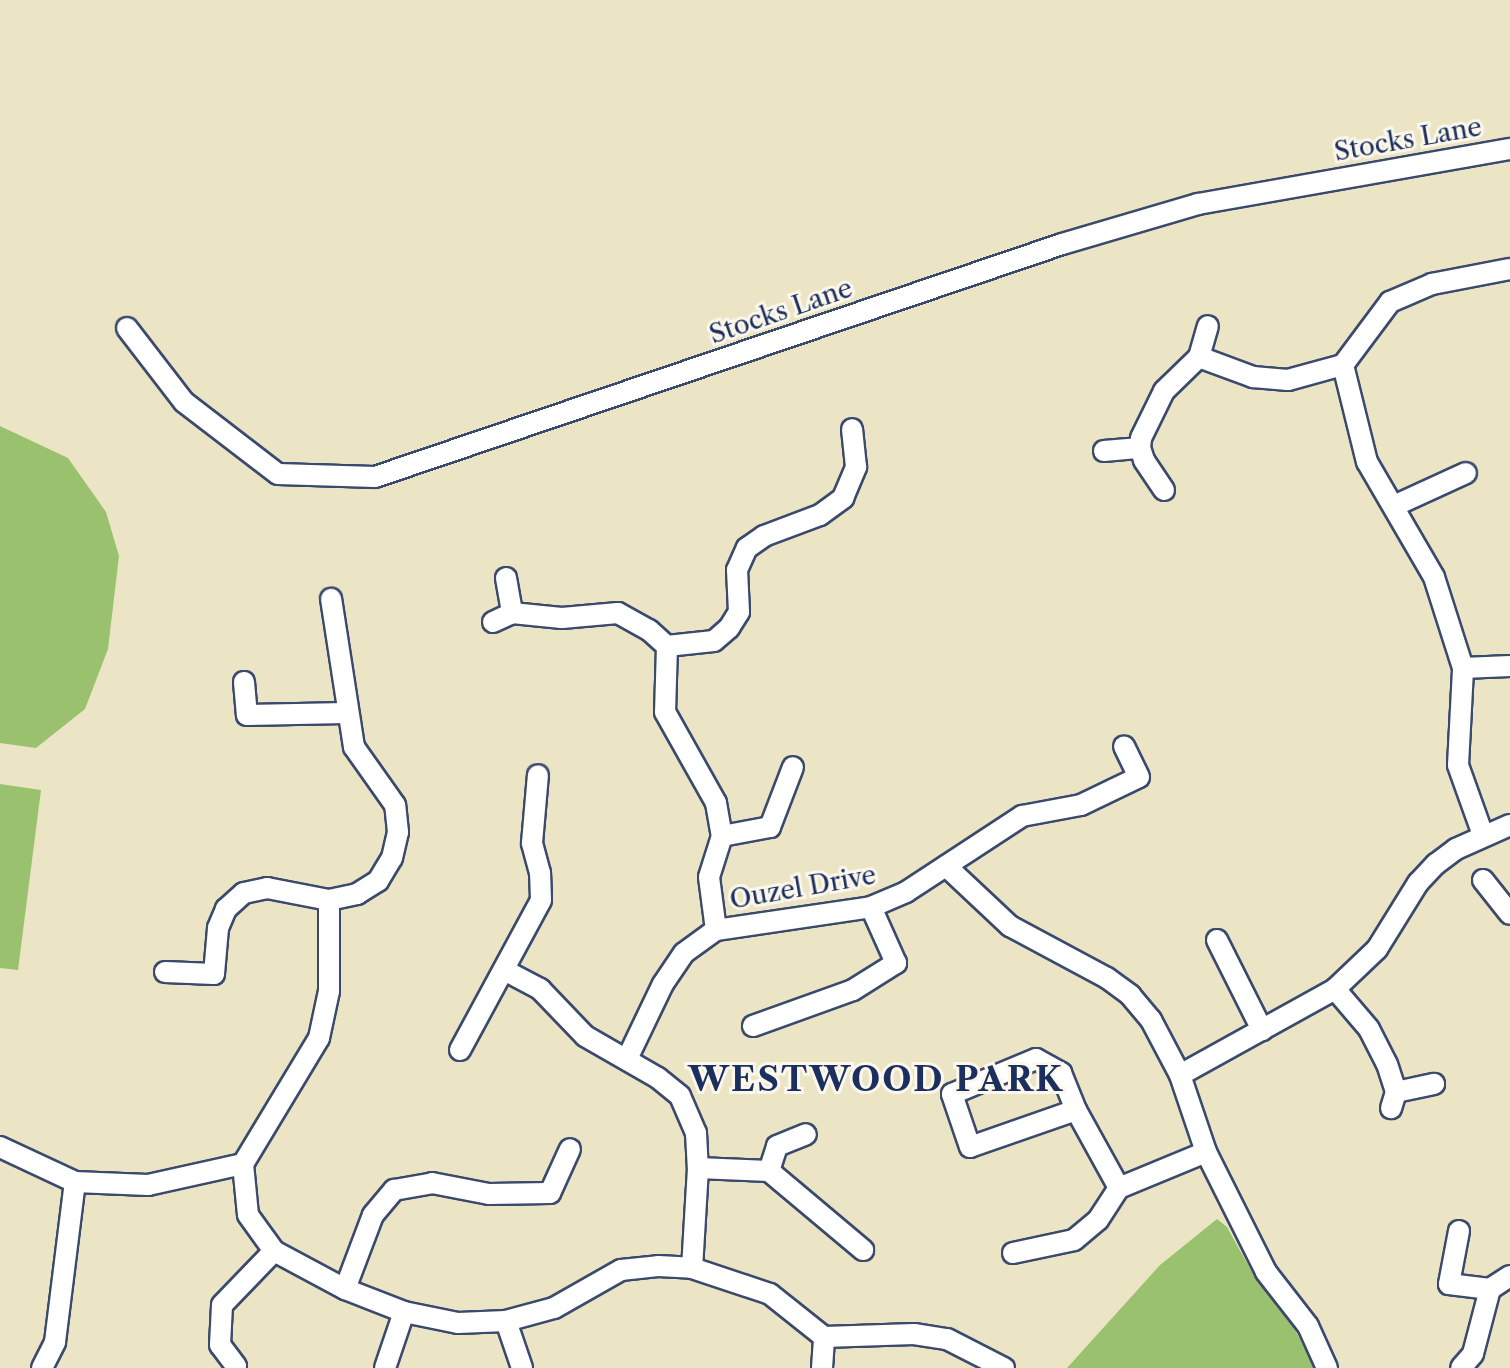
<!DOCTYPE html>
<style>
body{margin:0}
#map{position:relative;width:1510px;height:1368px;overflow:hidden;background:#ece5c5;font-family:"Libre Caslon Text",serif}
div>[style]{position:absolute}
.green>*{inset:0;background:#9ac26e}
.roads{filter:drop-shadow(2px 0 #3a4a6d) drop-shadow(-2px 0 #3a4a6d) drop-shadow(0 2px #3a4a6d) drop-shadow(0 -2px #3a4a6d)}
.street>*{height:20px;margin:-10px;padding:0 10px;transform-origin:10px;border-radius:10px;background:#fff}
span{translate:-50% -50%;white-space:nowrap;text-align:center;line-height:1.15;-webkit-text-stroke:6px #fbf7ec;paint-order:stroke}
.street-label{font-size:26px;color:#1b2f5e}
.district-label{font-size:34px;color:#1b2f5e;font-weight:700;letter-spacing:2px}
</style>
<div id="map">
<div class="green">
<div style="clip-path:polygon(0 426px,68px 458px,106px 512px,119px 556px,108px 649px,85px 709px,36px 748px,0 743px)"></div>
<div style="clip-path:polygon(0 784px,41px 790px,18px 970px,0 968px)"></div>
<div style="clip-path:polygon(1217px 1219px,1227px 1227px,1253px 1274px,1292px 1324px,1315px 1368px,1067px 1368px,1160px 1265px)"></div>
</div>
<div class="roads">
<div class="street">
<div style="left:127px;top:328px;width:93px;rotate:52.4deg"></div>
<div style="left:184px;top:402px;width:118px;rotate:37.5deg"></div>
<div style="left:278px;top:474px;width:97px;rotate:1.8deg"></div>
<div style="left:375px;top:477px;width:725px;rotate:-18.73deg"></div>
<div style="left:1062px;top:244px;width:142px;rotate:-16.4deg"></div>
<div style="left:1198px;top:204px;width:317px;rotate:-10deg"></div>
<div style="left:1199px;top:357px;width:58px;rotate:20.3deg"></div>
<div style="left:1253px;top:377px;width:35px;rotate:5deg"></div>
<div style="left:1288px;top:380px;width:57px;rotate:-15.3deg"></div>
<div style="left:1104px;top:451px;width:36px;rotate:-5deg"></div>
<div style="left:1164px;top:490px;width:36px;rotate:-124deg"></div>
<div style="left:1144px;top:460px;width:13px;rotate:-108deg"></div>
<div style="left:1140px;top:448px;width:10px;rotate:-84deg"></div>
<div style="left:1141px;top:438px;width:52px;rotate:-63.9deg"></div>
<div style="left:1164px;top:391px;width:49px;rotate:-44.2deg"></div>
<div style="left:1199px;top:357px;width:32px;rotate:-74deg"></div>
<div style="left:1394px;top:506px;width:79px;rotate:-24.6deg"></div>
<div style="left:506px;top:578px;width:36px;rotate:80deg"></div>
<div style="left:512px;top:613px;width:50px;rotate:5.7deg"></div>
<div style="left:562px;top:618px;width:56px;rotate:-5.1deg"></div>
<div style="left:618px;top:613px;width:35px;rotate:29deg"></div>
<div style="left:649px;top:630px;width:24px;rotate:42deg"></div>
<div style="left:667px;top:646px;width:66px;rotate:91.7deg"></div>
<div style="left:665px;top:712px;width:104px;rotate:60.7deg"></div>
<div style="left:716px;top:803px;width:34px;rotate:80deg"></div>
<div style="left:722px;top:836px;width:43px;rotate:107.6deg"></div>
<div style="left:709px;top:877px;width:53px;rotate:82.5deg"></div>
<div style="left:493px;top:622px;width:21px;rotate:-25deg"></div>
<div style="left:667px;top:646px;width:47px;rotate:-6.1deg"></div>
<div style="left:714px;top:641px;width:20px;rotate:-41deg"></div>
<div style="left:729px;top:628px;width:19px;rotate:-58deg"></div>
<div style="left:739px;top:612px;width:42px;rotate:-92.7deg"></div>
<div style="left:737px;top:570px;width:24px;rotate:-66deg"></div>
<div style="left:747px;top:548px;width:21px;rotate:-35deg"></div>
<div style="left:764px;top:536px;width:60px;rotate:-20.6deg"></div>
<div style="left:820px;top:515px;width:29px;rotate:-36deg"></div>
<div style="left:843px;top:498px;width:34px;rotate:-67deg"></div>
<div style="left:856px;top:467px;width:38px;rotate:-96deg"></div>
<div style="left:1463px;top:668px;width:47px;rotate:-2.4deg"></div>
<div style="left:244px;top:682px;width:33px;rotate:85deg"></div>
<div style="left:247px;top:715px;width:99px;rotate:-1.2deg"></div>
<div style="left:1483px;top:835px;width:74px;rotate:-109.7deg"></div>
<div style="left:1458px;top:765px;width:97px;rotate:-87deg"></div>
<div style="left:1463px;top:668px;width:96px;rotate:-107.7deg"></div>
<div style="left:1434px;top:577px;width:133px;rotate:-120.2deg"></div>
<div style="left:1367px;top:462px;width:100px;rotate:-103.9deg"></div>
<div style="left:1343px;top:365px;width:79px;rotate:-53.3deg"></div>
<div style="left:1390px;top:302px;width:46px;rotate:-23.2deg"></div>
<div style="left:1432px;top:284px;width:79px;rotate:-10.9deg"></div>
<div style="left:722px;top:836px;width:49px;rotate:-10.6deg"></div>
<div style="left:770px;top:827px;width:64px;rotate:-69deg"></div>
<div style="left:946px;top:866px;width:88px;rotate:43.2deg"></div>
<div style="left:1010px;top:926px;width:110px;rotate:28.2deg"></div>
<div style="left:1107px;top:978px;width:29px;rotate:36deg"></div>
<div style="left:1130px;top:995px;width:33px;rotate:50deg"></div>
<div style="left:1151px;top:1020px;width:62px;rotate:62.2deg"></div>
<div style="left:1180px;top:1075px;width:81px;rotate:71.3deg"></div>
<div style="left:1206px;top:1152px;width:134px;rotate:63.4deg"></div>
<div style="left:1266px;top:1272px;width:68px;rotate:52.1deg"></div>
<div style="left:1308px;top:1326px;width:46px;rotate:65.7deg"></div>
<div style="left:1483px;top:880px;width:43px;rotate:51.5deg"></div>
<div style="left:1217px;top:940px;width:101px;rotate:63.4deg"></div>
<div style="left:504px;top:970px;width:41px;rotate:27.8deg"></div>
<div style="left:540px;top:989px;width:65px;rotate:46.2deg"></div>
<div style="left:585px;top:1036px;width:84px;rotate:29.9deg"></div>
<div style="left:658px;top:1078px;width:28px;rotate:39deg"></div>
<div style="left:680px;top:1096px;width:40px;rotate:66.6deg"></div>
<div style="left:696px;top:1133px;width:35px;rotate:87deg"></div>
<div style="left:698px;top:1168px;width:100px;rotate:93.4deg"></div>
<div style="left:165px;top:972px;width:49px;rotate:2.3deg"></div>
<div style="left:214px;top:974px;width:46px;rotate:-85deg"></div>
<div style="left:218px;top:928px;width:21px;rotate:-67deg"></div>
<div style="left:226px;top:909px;width:24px;rotate:-42deg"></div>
<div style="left:244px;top:893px;width:24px;rotate:-12deg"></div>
<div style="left:267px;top:888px;width:63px;rotate:11deg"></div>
<div style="left:329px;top:900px;width:29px;rotate:-12deg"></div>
<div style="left:357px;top:894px;width:25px;rotate:-32deg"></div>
<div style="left:378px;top:881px;width:27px;rotate:-59deg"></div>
<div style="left:392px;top:858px;width:27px;rotate:-77deg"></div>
<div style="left:398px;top:832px;width:27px;rotate:-96deg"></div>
<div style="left:395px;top:805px;width:71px;rotate:-125.3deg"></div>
<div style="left:354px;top:747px;width:150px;rotate:-98.8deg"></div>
<div style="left:1335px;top:989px;width:52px;rotate:49.6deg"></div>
<div style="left:1369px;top:1029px;width:39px;rotate:63deg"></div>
<div style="left:1387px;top:1064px;width:29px;rotate:72deg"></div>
<div style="left:1396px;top:1092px;width:17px;rotate:107deg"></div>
<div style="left:753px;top:1026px;width:106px;rotate:-19.8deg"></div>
<div style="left:853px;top:990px;width:51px;rotate:-32.1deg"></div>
<div style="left:896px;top:963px;width:61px;rotate:-114.1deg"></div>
<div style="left:460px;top:1050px;width:170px;rotate:-61.6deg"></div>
<div style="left:541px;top:900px;width:27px;rotate:-92deg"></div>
<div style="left:540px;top:873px;width:31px;rotate:-105deg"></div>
<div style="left:532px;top:843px;width:68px;rotate:-85deg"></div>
<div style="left:627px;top:1059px;width:83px;rotate:-64.4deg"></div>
<div style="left:663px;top:984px;width:37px;rotate:-56deg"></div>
<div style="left:684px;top:953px;width:39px;rotate:-36deg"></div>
<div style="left:716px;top:930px;width:157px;rotate:-8.4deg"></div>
<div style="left:871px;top:907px;width:38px;rotate:-23deg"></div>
<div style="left:906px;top:892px;width:139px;rotate:-33.2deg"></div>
<div style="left:1022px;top:816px;width:60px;rotate:-10.6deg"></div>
<div style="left:1081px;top:805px;width:64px;rotate:-25.8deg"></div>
<div style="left:1139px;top:777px;width:34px;rotate:-116deg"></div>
<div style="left:1180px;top:1075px;width:177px;rotate:-29deg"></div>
<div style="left:1335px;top:989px;width:58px;rotate:-43.6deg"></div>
<div style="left:1377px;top:949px;width:78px;rotate:-58.2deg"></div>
<div style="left:1418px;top:883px;width:26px;rotate:-47deg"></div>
<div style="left:1436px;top:864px;width:25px;rotate:-37deg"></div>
<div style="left:1456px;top:849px;width:59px;rotate:-24deg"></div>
<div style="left:1396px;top:1092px;width:39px;rotate:-12deg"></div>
<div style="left:1076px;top:1110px;width:112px;rotate:160.8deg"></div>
<div style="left:970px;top:1147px;width:56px;rotate:-108.8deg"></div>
<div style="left:952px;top:1094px;width:91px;rotate:-22.6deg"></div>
<div style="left:1036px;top:1059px;width:29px;rotate:29deg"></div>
<div style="left:1061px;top:1073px;width:40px;rotate:68deg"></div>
<div style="left:1076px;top:1110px;width:89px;rotate:61.1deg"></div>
<div style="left:0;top:1147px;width:83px;rotate:25deg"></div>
<div style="left:75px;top:1182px;width:73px;rotate:2.4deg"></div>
<div style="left:148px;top:1185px;width:97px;rotate:-12.5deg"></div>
<div style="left:243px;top:1164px;width:51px;rotate:84.4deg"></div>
<div style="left:248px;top:1215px;width:44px;rotate:54.2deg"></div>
<div style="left:274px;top:1251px;width:81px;rotate:28.2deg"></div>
<div style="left:345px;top:1289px;width:63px;rotate:21.3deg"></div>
<div style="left:404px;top:1312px;width:55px;rotate:11.5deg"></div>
<div style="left:458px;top:1323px;width:48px;rotate:-2.4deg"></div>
<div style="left:506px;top:1321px;width:50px;rotate:-15.2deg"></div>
<div style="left:554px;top:1308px;width:77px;rotate:-29.6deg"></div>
<div style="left:621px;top:1270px;width:37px;rotate:-6deg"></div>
<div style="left:658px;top:1266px;width:34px;rotate:3deg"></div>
<div style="left:692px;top:1268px;width:82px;rotate:18.4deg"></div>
<div style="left:770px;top:1294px;width:69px;rotate:38.5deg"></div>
<div style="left:824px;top:1337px;width:90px;rotate:-1.9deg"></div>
<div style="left:914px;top:1334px;width:33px;rotate:9deg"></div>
<div style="left:947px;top:1339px;width:64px;rotate:27deg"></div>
<div style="left:243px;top:1164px;width:147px;rotate:-58.9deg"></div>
<div style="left:319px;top:1038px;width:48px;rotate:-78deg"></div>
<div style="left:329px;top:991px;width:91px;rotate:-90deg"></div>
<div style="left:698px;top:1168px;width:71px;rotate:2.4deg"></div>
<div style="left:769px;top:1171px;width:123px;rotate:40deg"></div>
<div style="left:769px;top:1171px;width:26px;rotate:-72deg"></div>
<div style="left:777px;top:1146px;width:31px;rotate:-22deg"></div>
<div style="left:1459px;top:1231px;width:54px;rotate:100.7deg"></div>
<div style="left:1449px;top:1284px;width:41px;rotate:7deg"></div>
<div style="left:1490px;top:1289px;width:67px;rotate:104.7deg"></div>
<div style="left:1473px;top:1354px;width:18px;rotate:131deg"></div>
<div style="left:1013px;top:1253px;width:62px;rotate:-12deg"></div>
<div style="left:1074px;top:1240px;width:31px;rotate:-40deg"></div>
<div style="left:1098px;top:1220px;width:38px;rotate:-57deg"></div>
<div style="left:1119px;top:1188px;width:94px;rotate:-22.5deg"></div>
<div style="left:345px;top:1289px;width:79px;rotate:-69.3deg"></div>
<div style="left:373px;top:1215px;width:33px;rotate:-50deg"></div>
<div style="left:394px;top:1190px;width:39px;rotate:-10deg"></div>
<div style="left:432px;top:1183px;width:58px;rotate:10.9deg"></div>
<div style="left:489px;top:1194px;width:61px;rotate:-0.9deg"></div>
<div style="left:550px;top:1193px;width:48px;rotate:-65.6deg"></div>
<div style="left:1490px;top:1289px;width:24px;rotate:-33deg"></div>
<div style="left:506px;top:1321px;width:50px;rotate:71.2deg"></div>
<div style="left:236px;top:1366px;width:26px;rotate:-127deg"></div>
<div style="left:220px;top:1345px;width:40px;rotate:-87.1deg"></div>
<div style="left:222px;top:1305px;width:75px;rotate:-46.1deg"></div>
<div style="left:42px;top:1368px;width:29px;rotate:-63deg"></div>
<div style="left:55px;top:1342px;width:161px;rotate:-82.9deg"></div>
<div style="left:385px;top:1368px;width:59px;rotate:-71.3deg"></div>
<div style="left:822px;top:1368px;width:31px;rotate:-86deg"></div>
</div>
</div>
<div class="street-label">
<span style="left:1408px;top:140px;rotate:-10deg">Stocks Lane</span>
<span style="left:781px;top:312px;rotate:-19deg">Stocks Lane</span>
<span style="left:803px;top:888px;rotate:-10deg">Ouzel Drive</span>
</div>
<div class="district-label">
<span style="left:876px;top:1080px">WESTWOOD PARK</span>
</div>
</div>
